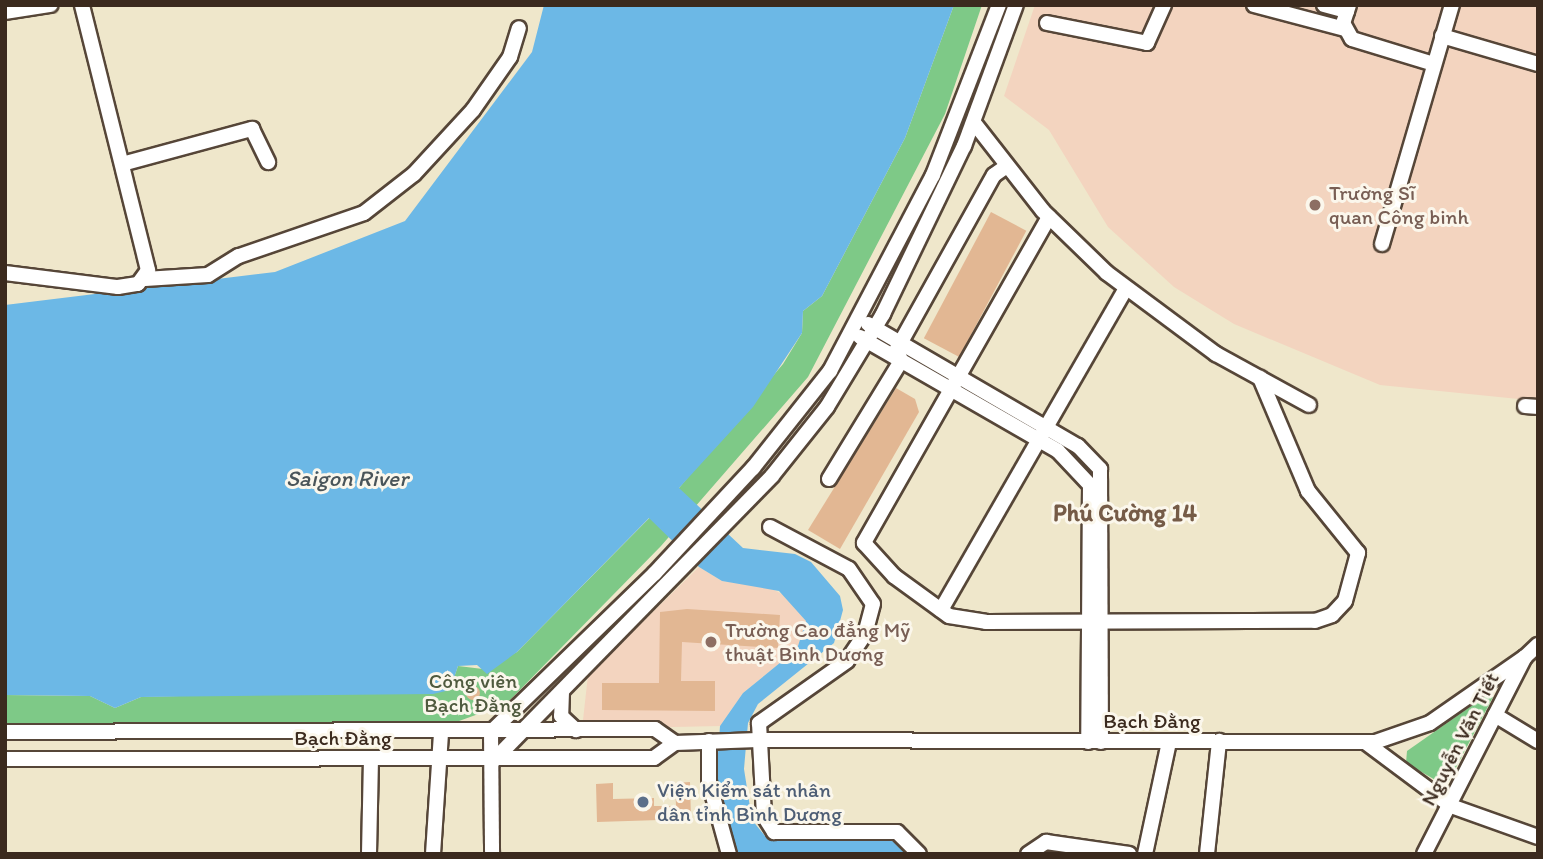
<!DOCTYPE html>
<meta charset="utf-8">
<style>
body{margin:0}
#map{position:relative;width:1543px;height:859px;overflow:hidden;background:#efe7cb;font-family:Itim,sans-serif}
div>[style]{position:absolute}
.built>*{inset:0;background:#f3d4bf}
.green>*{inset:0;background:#7ec987}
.water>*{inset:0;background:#6cb8e6}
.building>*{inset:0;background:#e2b793;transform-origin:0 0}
.round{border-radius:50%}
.roads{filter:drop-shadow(2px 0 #564638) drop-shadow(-2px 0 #564638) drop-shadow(0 2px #564638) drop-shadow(0 -2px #564638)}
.minor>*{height:14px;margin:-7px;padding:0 7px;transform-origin:7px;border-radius:7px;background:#fff}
.dots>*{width:19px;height:19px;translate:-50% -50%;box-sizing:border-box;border:4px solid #fbf7ec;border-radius:50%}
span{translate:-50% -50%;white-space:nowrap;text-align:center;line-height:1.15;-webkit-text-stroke:6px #fbf7ec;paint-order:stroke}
.education-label{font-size:21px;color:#785e54}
.left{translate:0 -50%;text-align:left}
.park-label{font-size:21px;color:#4f5a3e}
.street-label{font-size:21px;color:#3b2a1e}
.service-label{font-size:21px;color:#4e5e75}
.water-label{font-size:23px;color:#4a555a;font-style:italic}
.quarter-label{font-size:24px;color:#755b47;font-weight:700}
.frame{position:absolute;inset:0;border:7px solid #3b2a1e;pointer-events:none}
</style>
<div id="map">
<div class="built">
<div style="clip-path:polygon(1035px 5px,1538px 5px,1538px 401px,1380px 385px,1234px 324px,1174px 287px,1108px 227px,1049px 130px,1004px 96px)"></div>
<div style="clip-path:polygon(699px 567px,722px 581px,768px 587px,792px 599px,806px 621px,797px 649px,743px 693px,720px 726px,582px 729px,588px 675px)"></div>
</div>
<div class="green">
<div style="clip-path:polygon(954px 5px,982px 5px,945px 114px,808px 377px,661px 546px,506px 704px,437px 729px,5px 726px,5px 695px,90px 696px,115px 708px,141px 697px,450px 689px,458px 666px,483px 669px,517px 652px,679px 488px,783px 364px,802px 333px,803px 311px,822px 296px,905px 138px)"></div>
<div style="clip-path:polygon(1484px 697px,1493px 697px,1449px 781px,1444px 785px,1406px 763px,1407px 751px)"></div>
</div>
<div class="water">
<div style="clip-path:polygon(544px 5px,954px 5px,905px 138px,822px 296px,803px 311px,802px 333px,753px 407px,679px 488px,743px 548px,795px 554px,811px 562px,840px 596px,843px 610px,834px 643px,758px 704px,748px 723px,744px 769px,752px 820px,765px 836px,891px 840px,910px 854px,738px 854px,716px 781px,720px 726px,743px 693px,797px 649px,806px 621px,779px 591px,722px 581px,699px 567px,649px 518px,517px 652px,487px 674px,477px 665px,458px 666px,450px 690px,433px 694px,141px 697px,115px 708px,90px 696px,5px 695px,5px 305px,275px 272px,405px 221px,532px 52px)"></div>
</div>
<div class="building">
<div style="left:991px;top:212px;width:40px;height:143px;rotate:28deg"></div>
<div style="clip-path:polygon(896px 388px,915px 399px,919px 412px,840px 549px,808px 530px)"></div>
<div style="clip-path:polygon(687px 609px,780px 615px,778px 648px,682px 642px,681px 681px,715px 681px,715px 711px,602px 710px,602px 683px,659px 683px,660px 612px)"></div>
<div class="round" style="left:466px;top:686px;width:14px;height:14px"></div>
<div style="clip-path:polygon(690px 782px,691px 819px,597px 822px,596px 784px,613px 783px,613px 799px,654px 798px,654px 806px,676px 806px,675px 783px)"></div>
</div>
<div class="roads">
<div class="minor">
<div style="left:1254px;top:5px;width:94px;rotate:14.8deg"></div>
<div style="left:1324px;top:5px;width:24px;rotate:15deg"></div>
<div style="left:1349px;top:5px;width:19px;rotate:108deg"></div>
<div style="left:1343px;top:23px;width:18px;rotate:61deg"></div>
<div style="left:1352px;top:39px;width:86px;rotate:17deg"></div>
<div style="left:5px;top:12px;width:46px;rotate:-8.8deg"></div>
<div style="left:1047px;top:23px;width:102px;rotate:11.3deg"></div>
<div style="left:1147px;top:43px;width:42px;rotate:-65.9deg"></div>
<div style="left:1442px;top:36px;width:100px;rotate:16.3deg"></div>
<div style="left:975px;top:124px;width:110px;rotate:52deg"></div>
<div style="left:1043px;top:211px;width:89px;rotate:44.1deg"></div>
<div style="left:1107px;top:273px;width:136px;rotate:36.6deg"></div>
<div style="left:1216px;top:354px;width:106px;rotate:28.7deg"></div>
<div style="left:122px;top:164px;width:135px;rotate:-15.1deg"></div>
<div style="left:252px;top:129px;width:37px;rotate:64deg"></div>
<div style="left:1049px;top:217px;width:375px;rotate:119.6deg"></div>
<div style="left:864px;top:543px;width:45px;rotate:47.7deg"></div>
<div style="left:894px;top:576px;width:68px;rotate:36deg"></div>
<div style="left:949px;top:616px;width:37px;rotate:9deg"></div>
<div style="left:986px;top:622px;width:329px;rotate:-0.2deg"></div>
<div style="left:1315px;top:621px;width:18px;rotate:-19deg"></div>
<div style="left:1332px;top:615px;width:19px;rotate:-47deg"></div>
<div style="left:1345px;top:601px;width:50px;rotate:-74.8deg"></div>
<div style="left:1358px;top:553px;width:80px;rotate:-128.9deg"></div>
<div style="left:1308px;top:491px;width:123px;rotate:-113deg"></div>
<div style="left:1382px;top:244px;width:249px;rotate:-73.7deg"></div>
<div style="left:5px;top:273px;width:114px;rotate:7.1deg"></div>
<div style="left:118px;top:287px;width:20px;rotate:-9deg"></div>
<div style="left:138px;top:284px;width:17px;rotate:-54deg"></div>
<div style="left:148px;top:270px;width:273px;rotate:-104deg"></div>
<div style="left:145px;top:279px;width:63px;rotate:-3.6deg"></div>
<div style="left:208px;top:275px;width:36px;rotate:-32deg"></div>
<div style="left:239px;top:256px;width:132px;rotate:-19deg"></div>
<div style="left:364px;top:213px;width:63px;rotate:-38deg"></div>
<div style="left:414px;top:174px;width:87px;rotate:-47.3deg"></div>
<div style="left:473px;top:110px;width:65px;rotate:-55.1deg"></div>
<div style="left:510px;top:57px;width:30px;rotate:-73deg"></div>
<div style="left:868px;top:324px;width:243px;rotate:30.2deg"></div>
<div style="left:1078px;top:446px;width:32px;rotate:46deg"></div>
<div style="left:1100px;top:469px;width:273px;rotate:89.8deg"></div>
<div style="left:860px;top:337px;width:228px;rotate:29.9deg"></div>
<div style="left:1058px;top:451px;width:47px;rotate:46.7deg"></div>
<div style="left:1090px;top:485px;width:257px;rotate:90.4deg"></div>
<div style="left:1525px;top:406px;width:13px;rotate:4deg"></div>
<div style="left:829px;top:479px;width:138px;rotate:-58.6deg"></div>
<div style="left:901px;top:361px;width:13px;rotate:-108deg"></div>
<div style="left:897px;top:349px;width:199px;rotate:-60.9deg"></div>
<div style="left:994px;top:175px;width:16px;rotate:-35deg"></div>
<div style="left:770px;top:527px;width:89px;rotate:28deg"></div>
<div style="left:849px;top:569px;width:42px;rotate:55.6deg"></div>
<div style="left:873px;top:604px;width:31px;rotate:105deg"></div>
<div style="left:865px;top:634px;width:32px;rotate:124deg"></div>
<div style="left:847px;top:661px;width:108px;rotate:144.8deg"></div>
<div style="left:759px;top:723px;width:93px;rotate:86.9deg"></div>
<div style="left:764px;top:816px;width:19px;rotate:58deg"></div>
<div style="left:774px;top:832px;width:123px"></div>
<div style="left:897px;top:832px;width:31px;rotate:45deg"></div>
<div style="left:941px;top:610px;width:371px;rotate:-60.1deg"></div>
<div style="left:562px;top:692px;width:24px;rotate:92deg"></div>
<div style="left:561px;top:716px;width:21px;rotate:43deg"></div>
<div style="left:1495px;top:715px;width:50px;rotate:31.2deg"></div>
<div style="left:5px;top:732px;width:650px;rotate:-0.26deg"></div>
<div style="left:655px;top:729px;width:24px;rotate:35deg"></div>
<div style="left:491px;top:732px;width:228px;rotate:-44.1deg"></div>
<div style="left:655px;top:573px;width:144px;rotate:-47deg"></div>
<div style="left:753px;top:468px;width:124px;rotate:-51.6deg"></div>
<div style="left:830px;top:371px;width:221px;rotate:-62.3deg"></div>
<div style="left:933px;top:175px;width:182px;rotate:-68.8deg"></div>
<div style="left:491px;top:732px;width:122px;rotate:89.5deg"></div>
<div style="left:709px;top:741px;width:41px;rotate:90deg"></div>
<div style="left:709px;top:782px;width:75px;rotate:74.5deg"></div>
<div style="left:1365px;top:742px;width:107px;rotate:36.7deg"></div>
<div style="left:1451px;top:806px;width:92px;rotate:19.6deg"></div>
<div style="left:5px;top:759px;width:649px;rotate:-0.09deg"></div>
<div style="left:654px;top:758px;width:26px;rotate:-36deg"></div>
<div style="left:675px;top:743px;width:83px;rotate:-2.1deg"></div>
<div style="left:758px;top:740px;width:617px;rotate:0.19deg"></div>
<div style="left:1375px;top:742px;width:58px;rotate:-19.1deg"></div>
<div style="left:1430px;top:723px;width:116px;rotate:-34.8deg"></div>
<div style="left:494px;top:760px;width:397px;rotate:-45.6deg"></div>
<div style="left:772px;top:476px;width:88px;rotate:-51.4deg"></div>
<div style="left:827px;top:407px;width:109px;rotate:-58.9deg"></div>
<div style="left:883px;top:314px;width:187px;rotate:-64.3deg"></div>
<div style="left:964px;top:146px;width:150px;rotate:-69.8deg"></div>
<div style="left:369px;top:854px;width:95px;rotate:-88.8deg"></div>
<div style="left:433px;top:854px;width:121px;rotate:-86.2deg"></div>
<div style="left:1028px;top:854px;width:22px;rotate:-34deg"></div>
<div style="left:1046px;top:842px;width:84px;rotate:8.2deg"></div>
<div style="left:1145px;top:854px;width:115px;rotate:-77.9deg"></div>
<div style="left:1207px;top:854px;width:114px;rotate:-83.9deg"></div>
<div style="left:1424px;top:854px;width:221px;rotate:-62.9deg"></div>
<div style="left:1525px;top:657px;width:18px;rotate:-43deg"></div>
</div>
</div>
<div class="dots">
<div style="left:1315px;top:205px;background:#8d6e63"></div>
<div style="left:711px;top:642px;background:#8d6e63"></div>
<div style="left:643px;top:802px;background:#5c6f8a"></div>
</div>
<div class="education-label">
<span class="left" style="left:1329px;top:205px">Trường Sĩ<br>quan Công binh</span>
<span class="left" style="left:725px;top:642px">Trường Cao đẳng Mỹ<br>thuật Bình Dương</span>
</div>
<div class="park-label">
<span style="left:473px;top:693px">Công viên<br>Bạch Đằng</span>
</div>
<div class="street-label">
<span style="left:1152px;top:721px">Bạch Đằng</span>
<span style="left:343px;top:738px">Bạch Đằng</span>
<span style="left:1460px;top:739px;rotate:-63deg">Nguyễn Văn Tiết</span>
</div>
<div class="service-label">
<span class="left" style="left:657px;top:802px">Viện Kiểm sát nhân<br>dân tỉnh Bình Dương</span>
</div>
<div class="water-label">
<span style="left:347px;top:478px">Saigon River</span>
</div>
<div class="quarter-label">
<span style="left:1125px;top:513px">Phú Cường 14</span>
</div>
<div class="frame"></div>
</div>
